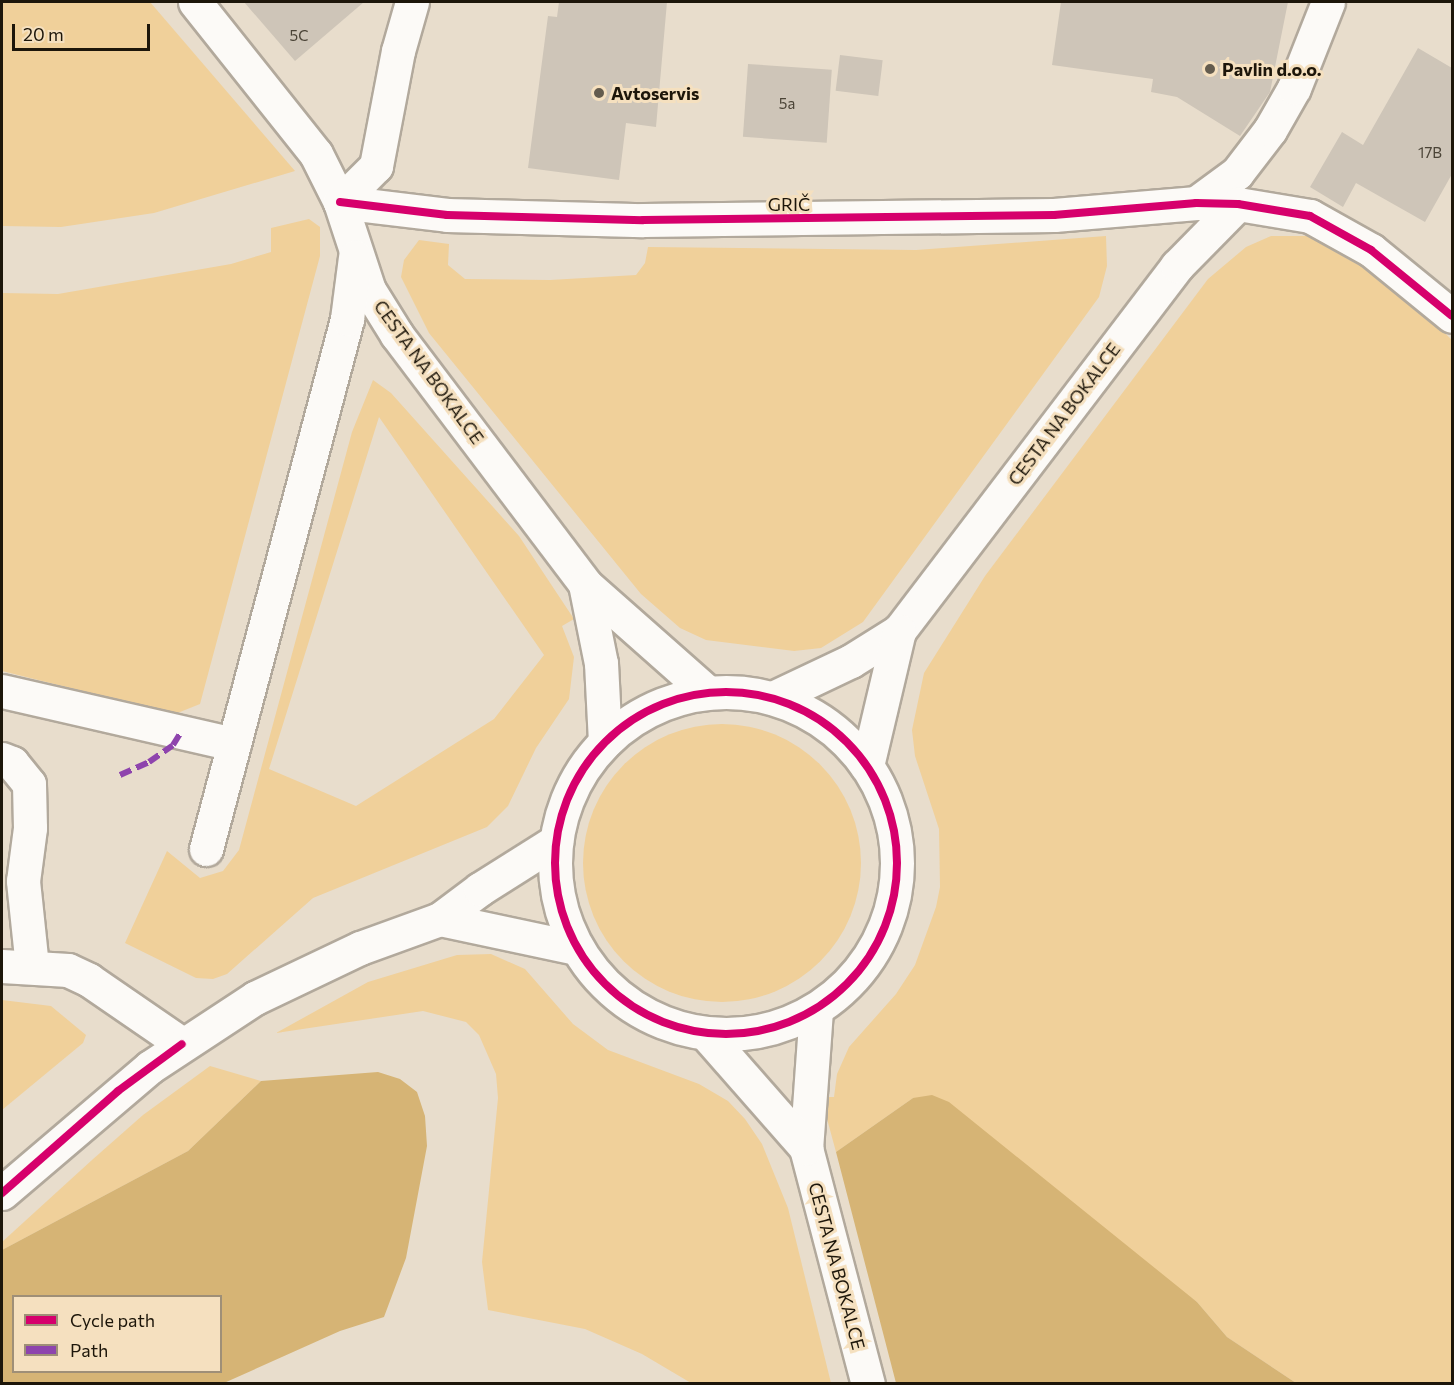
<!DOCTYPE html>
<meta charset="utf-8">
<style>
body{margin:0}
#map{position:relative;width:1454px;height:1385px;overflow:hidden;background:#e8ddcc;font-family:Commissioner,sans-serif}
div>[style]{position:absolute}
.green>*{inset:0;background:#f0d09a}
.round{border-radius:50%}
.forest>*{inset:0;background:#d6b475}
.building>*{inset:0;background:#cec5b8;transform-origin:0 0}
.roads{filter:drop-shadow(2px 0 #b2a99c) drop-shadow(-2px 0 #b2a99c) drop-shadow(0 2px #b2a99c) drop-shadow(0 -2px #b2a99c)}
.minor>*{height:33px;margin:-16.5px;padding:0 16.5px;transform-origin:16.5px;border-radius:16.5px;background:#fcfaf7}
.minor>.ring{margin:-16.5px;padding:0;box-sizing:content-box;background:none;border:33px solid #fcfaf7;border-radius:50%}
.quiet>*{height:6px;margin-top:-3px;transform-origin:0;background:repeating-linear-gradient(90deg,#8e44ad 0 12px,transparent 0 18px)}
.cycleway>*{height:8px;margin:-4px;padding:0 4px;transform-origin:4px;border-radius:4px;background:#d6006c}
.cycleway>.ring{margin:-4px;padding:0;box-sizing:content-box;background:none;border:8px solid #d6006c;border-radius:50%}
.dots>*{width:16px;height:16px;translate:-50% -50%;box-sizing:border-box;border:3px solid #f5e0bf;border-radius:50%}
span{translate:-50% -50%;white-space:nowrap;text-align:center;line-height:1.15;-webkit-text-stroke:6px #f5e0bf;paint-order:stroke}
.number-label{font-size:15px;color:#4b4437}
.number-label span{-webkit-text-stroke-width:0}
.poi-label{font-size:18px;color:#1d160a;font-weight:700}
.left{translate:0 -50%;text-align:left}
.street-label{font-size:18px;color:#1d160a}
.frame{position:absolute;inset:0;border:3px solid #1d160a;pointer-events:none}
.legend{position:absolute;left:12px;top:1295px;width:210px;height:78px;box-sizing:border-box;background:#f5e0bf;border:2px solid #9f8f77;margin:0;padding:8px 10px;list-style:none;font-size:18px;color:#1d160a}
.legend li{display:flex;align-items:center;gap:12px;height:30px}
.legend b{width:30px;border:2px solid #9f8f77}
.scale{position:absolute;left:12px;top:24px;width:138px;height:27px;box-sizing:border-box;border:3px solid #1d160a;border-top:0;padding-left:8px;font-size:18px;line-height:21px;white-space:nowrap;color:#1d160a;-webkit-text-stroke:4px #f5e0bf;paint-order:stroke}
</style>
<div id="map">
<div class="green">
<div style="clip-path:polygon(2px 2px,150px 2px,295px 171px,154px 213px,61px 227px,2px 226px)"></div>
<div style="clip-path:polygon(309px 219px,320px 227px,320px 256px,200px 704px,175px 714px,2px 671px,2px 293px,58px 294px,231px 264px,271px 252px,271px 228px)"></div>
<div style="clip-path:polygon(1106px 236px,1107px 266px,1099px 297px,863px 622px,821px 648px,794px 651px,706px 640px,680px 628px,641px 594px,429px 333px,401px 277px,404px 260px,419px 240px,449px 244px,448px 265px,465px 279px,550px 280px,636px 275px,645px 263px,648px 247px,916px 250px)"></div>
<div style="clip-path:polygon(1271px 236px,1307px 236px,1364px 268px,1421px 310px,1452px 340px,1452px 1383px,1296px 1383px,1227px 1337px,1197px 1302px,913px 1098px,836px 1152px,823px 1104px,824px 1097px,834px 1097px,837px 1074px,849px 1047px,896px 994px,915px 965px,936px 907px,940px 887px,939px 829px,915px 756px,912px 730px,924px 673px,985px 576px,1208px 279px,1246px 247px)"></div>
<div style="clip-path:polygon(evenodd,373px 380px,391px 393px,519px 536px,574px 619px,562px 626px,574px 657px,569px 699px,536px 748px,508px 806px,487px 827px,313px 898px,227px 974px,213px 979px,196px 978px,125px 943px,167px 851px,200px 878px,223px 871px,239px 850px,352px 432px,373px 380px,379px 417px,544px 655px,494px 719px,356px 806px,269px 769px,379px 417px)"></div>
<div class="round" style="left:583px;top:724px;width:278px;height:278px"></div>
<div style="clip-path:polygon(491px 954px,525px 969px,573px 1024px,608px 1050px,699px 1084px,728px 1101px,745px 1119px,762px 1144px,788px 1208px,831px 1383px,691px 1383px,642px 1354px,585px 1329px,488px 1310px,482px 1262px,498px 1098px,496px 1074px,479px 1035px,466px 1022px,423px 1011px,276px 1033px,368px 982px,457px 955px)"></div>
<div style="clip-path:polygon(2px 1000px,51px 1006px,86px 1035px,83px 1043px,2px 1110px)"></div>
<div style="clip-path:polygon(210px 1066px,261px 1081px,188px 1151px,2px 1250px,2px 1242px,92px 1160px,143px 1115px)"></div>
</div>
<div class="forest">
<div style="clip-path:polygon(evenodd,378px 1072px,400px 1079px,417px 1092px,425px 1116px,427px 1146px,406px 1258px,384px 1317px,340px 1331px,224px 1383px,2px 1383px,2px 1250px,188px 1151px,261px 1081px,378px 1072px,14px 1296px,220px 1296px,220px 1372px,14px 1372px,14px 1296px)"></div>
<div style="clip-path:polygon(932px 1095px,949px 1102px,1197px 1302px,1227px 1337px,1296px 1383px,896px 1383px,836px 1152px,913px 1098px)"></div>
</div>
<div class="building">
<div style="clip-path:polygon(244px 2px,364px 2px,295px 61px)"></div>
<div style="clip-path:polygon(559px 2px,667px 2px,656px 127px,626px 123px,619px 180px,528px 168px,548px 16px,557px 17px)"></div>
<div style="clip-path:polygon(1061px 2px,1288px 2px,1270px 92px,1240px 136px,1177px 97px,1151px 92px,1153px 79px,1052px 65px)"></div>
<div style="clip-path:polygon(1418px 48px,1452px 68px,1452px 174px,1425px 222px,1356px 183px,1343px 207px,1310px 187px,1342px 132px,1363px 145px)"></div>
<div style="left:840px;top:55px;width:43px;height:36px;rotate:7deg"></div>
<div style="left:748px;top:64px;width:84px;height:73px;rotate:4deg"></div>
</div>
<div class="roads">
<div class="minor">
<div style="left:195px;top:2px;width:194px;rotate:51.5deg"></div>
<div style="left:316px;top:154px;width:54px;rotate:63.4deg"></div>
<div style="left:340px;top:202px;width:93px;rotate:71.8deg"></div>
<div style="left:369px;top:290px;width:53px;rotate:58.1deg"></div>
<div style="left:397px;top:335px;width:312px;rotate:52.9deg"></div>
<div style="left:585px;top:584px;width:164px;rotate:41.5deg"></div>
<div style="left:340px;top:202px;width:108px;rotate:6.9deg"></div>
<div style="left:447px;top:215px;width:196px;rotate:1.5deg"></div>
<div style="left:643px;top:220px;width:411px;rotate:-0.7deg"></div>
<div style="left:1054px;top:215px;width:143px;rotate:-4.8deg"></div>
<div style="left:1196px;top:203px;width:42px;rotate:1.4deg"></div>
<div style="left:1238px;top:204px;width:73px;rotate:9.5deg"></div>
<div style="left:1310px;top:216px;width:70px;rotate:29.1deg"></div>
<div style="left:1371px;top:250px;width:104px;rotate:39.2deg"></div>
<div style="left:340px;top:202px;width:51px;rotate:-45deg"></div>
<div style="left:376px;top:166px;width:117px;rotate:-79.2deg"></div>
<div style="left:398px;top:51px;width:51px;rotate:-74.1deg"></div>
<div style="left:1196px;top:203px;width:51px;rotate:-36.2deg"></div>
<div style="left:1237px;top:173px;width:54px;rotate:-52.5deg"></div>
<div style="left:1270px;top:130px;width:48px;rotate:-60.3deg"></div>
<div style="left:1294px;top:88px;width:92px;rotate:-68.4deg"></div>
<div style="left:585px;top:584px;width:81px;rotate:78.6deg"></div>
<div style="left:601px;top:663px;width:79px;rotate:87.1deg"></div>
<div style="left:2px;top:691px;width:238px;rotate:12.9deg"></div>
<div class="ring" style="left:555px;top:692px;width:309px;height:309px"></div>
<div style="left:773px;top:698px;width:86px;rotate:-25.4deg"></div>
<div style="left:851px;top:661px;width:57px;rotate:-32deg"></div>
<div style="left:899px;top:631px;width:459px;rotate:-52.7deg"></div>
<div style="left:1177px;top:266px;width:87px;rotate:-45.5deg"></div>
<div style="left:2px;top:759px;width:11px;rotate:22deg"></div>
<div style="left:12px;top:763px;width:27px;rotate:51deg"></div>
<div style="left:29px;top:784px;width:44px;rotate:88.7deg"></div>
<div style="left:30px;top:828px;width:53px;rotate:97.5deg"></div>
<div style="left:23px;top:881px;width:85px;rotate:84deg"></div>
<div style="left:867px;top:766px;width:139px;rotate:-76.7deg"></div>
<div style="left:206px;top:849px;width:548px;rotate:-75.1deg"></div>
<div style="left:347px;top:319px;width:63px;rotate:-82.6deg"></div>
<div style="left:440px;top:919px;width:140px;rotate:12deg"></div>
<div style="left:2px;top:966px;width:66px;rotate:3.5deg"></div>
<div style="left:68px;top:970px;width:23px;rotate:25deg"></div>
<div style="left:89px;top:980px;width:113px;rotate:34.5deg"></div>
<div style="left:816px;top:1010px;width:138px;rotate:94.1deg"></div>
<div style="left:806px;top:1148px;width:244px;rotate:75.3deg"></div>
<div style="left:706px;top:1034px;width:152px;rotate:48.7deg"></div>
<div style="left:2px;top:1193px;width:194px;rotate:-40.4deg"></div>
<div style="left:150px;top:1067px;width:126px;rotate:-33.3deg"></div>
<div style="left:255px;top:998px;width:116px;rotate:-25.5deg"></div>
<div style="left:360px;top:948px;width:85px;rotate:-19.9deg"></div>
<div style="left:440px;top:919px;width:50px;rotate:-36.9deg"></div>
<div style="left:480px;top:889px;width:90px;rotate:-32.3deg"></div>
</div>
</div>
<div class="quiet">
<div style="left:120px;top:775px;width:32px;rotate:-24deg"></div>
<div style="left:149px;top:762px;width:29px;rotate:-35deg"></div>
<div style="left:173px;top:745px;width:15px;rotate:-58deg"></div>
</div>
<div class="cycleway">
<div style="left:340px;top:202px;width:108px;rotate:6.9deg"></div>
<div style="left:447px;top:215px;width:196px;rotate:1.5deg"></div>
<div style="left:643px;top:220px;width:411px;rotate:-0.7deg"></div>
<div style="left:1054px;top:215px;width:143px;rotate:-4.8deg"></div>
<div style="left:1196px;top:203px;width:42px;rotate:1.4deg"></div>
<div style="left:1238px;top:204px;width:73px;rotate:9.5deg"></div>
<div style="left:1310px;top:216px;width:70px;rotate:29.1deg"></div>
<div style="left:1371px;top:250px;width:104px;rotate:39.2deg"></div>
<div class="ring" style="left:555px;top:692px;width:334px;height:334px"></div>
<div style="left:2px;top:1193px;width:154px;rotate:-41.3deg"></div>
<div style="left:118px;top:1091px;width:79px;rotate:-36.3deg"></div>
</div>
<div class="dots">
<div style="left:1210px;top:69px;background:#645c4e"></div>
<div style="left:599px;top:93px;background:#645c4e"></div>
</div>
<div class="number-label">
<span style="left:299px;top:36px">5C</span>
<span style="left:787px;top:104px">5a</span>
<span style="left:1430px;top:153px">17B</span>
</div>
<div class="poi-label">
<span class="left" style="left:1222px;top:69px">Pavlin d.o.o.</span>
<span class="left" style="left:611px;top:93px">Avtoservis</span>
</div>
<div class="street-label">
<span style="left:789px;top:204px">GRIČ</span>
<span style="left:429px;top:372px;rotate:54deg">CESTA NA BOKALCE</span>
<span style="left:1064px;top:414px;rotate:-53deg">CESTA NA BOKALCE</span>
<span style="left:837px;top:1266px;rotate:75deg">CESTA NA BOKALCE</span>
</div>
<div class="frame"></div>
<ul class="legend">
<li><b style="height:8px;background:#d6006c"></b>Cycle path</li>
<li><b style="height:8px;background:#8e44ad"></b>Path</li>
</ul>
<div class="scale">20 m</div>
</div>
